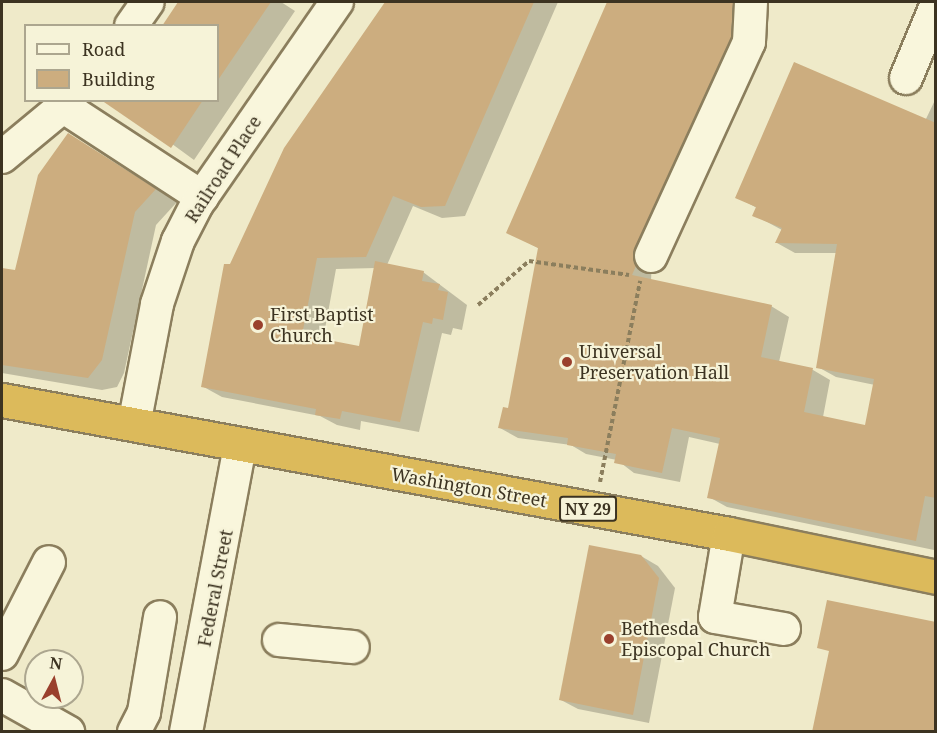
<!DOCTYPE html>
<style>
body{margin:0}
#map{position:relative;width:937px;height:733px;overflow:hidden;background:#efeac9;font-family:"Noto Serif",serif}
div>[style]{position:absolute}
.shadow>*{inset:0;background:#0003}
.building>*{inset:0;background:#ccad7f}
.path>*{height:4px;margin-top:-2px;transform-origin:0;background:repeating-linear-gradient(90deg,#8b7e5d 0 4.5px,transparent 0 7.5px)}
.roads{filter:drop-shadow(2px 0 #8b7e5d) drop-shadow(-2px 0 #8b7e5d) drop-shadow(0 2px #8b7e5d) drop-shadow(0 -2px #8b7e5d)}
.minor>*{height:32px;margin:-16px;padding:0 16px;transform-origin:16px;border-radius:16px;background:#f9f6dc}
.highway>*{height:33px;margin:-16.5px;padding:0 16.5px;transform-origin:16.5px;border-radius:16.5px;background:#dcba5b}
.dots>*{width:16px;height:16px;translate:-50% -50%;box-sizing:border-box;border:3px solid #f6f3d8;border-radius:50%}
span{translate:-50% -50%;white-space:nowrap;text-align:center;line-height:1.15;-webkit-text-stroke:4.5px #f6f3d8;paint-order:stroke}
.shield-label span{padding:2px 4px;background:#f6f3d8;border:2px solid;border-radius:4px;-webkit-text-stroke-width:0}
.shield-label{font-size:16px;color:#3c3321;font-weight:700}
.street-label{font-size:18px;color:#3c3321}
.poi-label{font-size:18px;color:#3c3321}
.left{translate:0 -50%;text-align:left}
.frame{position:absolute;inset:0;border:3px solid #3c3321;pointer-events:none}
.legend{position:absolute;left:24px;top:24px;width:195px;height:78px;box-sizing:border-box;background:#f6f3d8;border:2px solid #aca68f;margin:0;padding:8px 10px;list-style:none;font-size:18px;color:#3c3321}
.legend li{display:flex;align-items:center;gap:12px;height:30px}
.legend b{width:30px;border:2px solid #aca68f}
.north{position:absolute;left:24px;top:649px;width:60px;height:60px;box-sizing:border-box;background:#f6f3d8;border:2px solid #aca68f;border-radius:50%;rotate:7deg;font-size:16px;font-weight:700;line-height:24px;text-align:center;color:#3c3321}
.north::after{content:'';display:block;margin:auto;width:21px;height:27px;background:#9a402d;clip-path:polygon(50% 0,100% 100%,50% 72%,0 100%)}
</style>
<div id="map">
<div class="shadow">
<div style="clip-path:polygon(180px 2px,281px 2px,295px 11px,194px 160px,112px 100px,218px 100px,218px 26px,163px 26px)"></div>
<div style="clip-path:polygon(evenodd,387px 2px,558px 2px,465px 216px,442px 218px,413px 206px,387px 265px,423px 272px,467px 305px,462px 330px,453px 328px,451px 335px,442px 333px,419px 432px,361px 421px,360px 430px,337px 425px,320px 416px,222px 397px,202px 386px,231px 266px,285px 149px,387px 2px,376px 268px,360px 347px,323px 340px,336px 269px,376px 268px)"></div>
<div style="clip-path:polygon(609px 2px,750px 2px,652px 259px,651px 281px,771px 306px,789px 317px,779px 362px,813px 370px,830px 380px,823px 417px,866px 426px,875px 385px,836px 377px,818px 367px,837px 253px,795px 253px,777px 243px,782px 230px,754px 215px,757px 208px,737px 197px,925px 121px,936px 98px,934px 550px,727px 507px,709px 497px,720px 444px,689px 437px,680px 482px,634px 473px,617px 460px,586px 454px,571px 445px,518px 438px,500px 428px,509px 410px,540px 249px,508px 232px)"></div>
<div style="clip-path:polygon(91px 148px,177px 202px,156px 225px,124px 373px,117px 387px,102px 390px,2px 373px,2px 269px,16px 272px)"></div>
<div style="clip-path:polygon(641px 556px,658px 566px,675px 588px,649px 723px,578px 709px,561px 700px)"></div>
</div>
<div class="building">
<div style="clip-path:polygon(178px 2px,271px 2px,218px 80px,218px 26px,162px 26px)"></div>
<div style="clip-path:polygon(385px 2px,534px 2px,445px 206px,421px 207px,393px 196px,366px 257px,317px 258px,302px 335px,359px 346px,375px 261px,424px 271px,422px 281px,440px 284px,438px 290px,448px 292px,443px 320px,433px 318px,432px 324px,423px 322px,400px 422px,342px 411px,340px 419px,315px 415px,316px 409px,201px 387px,224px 264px,230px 264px,284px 148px)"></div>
<div style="clip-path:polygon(607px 2px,733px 2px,731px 38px,635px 249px,636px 266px,632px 275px,772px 305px,761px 357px,813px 368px,804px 412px,865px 425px,874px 379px,816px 368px,837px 244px,775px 243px,782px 228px,752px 216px,756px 207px,735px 198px,794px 62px,936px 123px,936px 498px,925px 496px,916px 541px,707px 498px,720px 438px,672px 428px,662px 473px,614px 463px,616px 454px,567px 445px,568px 438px,498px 428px,503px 407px,508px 408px,538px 248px,506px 233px)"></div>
<div style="clip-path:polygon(101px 100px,203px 100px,171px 148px)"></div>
<div style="clip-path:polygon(68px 133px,156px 189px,135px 212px,102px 360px,88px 378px,2px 365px,2px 268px,15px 270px,38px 175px)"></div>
<div style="clip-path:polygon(589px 545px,641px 555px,659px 578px,633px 715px,559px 700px)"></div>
<div style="clip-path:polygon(827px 600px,936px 622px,936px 732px,812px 732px,829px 651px,817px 648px)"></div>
</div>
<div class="path">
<div style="left:478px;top:305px;width:67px;rotate:-40.8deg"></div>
<div style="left:529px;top:261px;width:101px;rotate:8deg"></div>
<div style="left:600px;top:482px;width:205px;rotate:-78.7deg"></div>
</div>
<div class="roads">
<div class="minor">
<div style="left:131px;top:26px;width:29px;rotate:-55deg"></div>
<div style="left:906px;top:78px;width:78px;rotate:-67.4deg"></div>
<div style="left:64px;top:107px;width:165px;rotate:33.1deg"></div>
<div style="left:2px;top:157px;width:89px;rotate:-39.6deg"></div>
<div style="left:651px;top:256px;width:235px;rotate:-65.4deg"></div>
<div style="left:749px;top:42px;width:40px;rotate:-87.1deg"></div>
<div style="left:134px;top:425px;width:123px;rotate:-79.2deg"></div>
<div style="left:157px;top:304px;width:66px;rotate:-71.6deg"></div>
<div style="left:178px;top:241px;width:42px;rotate:-62.8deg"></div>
<div style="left:197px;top:204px;width:246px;rotate:-55.3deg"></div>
<div style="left:729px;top:534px;width:84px;rotate:99.6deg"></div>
<div style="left:715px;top:617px;width:70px;rotate:9.9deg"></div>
<div style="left:279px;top:640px;width:74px;rotate:5.4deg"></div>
<div style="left:2px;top:654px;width:103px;rotate:-62.9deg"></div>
<div style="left:2px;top:695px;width:76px;rotate:29.3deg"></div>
<div style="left:134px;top:732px;width:22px;rotate:-63deg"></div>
<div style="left:144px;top:712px;width:96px;rotate:-80.4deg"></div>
<div style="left:186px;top:732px;width:292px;rotate:-79.3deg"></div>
</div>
<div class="highway">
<div style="left:2px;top:400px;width:739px;rotate:10.44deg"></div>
<div style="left:729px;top:534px;width:211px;rotate:11.7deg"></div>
</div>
</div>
<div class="dots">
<div style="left:258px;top:325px;background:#9a402d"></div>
<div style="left:567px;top:362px;background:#9a402d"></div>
<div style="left:609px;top:639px;background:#9a402d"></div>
</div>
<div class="shield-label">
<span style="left:588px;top:509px">NY 29</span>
</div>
<div class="street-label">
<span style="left:223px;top:169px;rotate:-57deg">Railroad Place</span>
<span style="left:469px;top:487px;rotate:10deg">Washington Street</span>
<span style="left:215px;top:588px;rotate:-79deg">Federal Street</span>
</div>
<div class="poi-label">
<span class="left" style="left:270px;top:325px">First Baptist<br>Church</span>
<span class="left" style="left:579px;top:362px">Universal<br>Preservation Hall</span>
<span class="left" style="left:621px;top:639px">Bethesda<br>Episcopal Church</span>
</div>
<div class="frame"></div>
<ul class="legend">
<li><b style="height:8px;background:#f9f6dc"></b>Road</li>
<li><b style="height:16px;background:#ccad7f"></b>Building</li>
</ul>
<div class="north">N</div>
</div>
